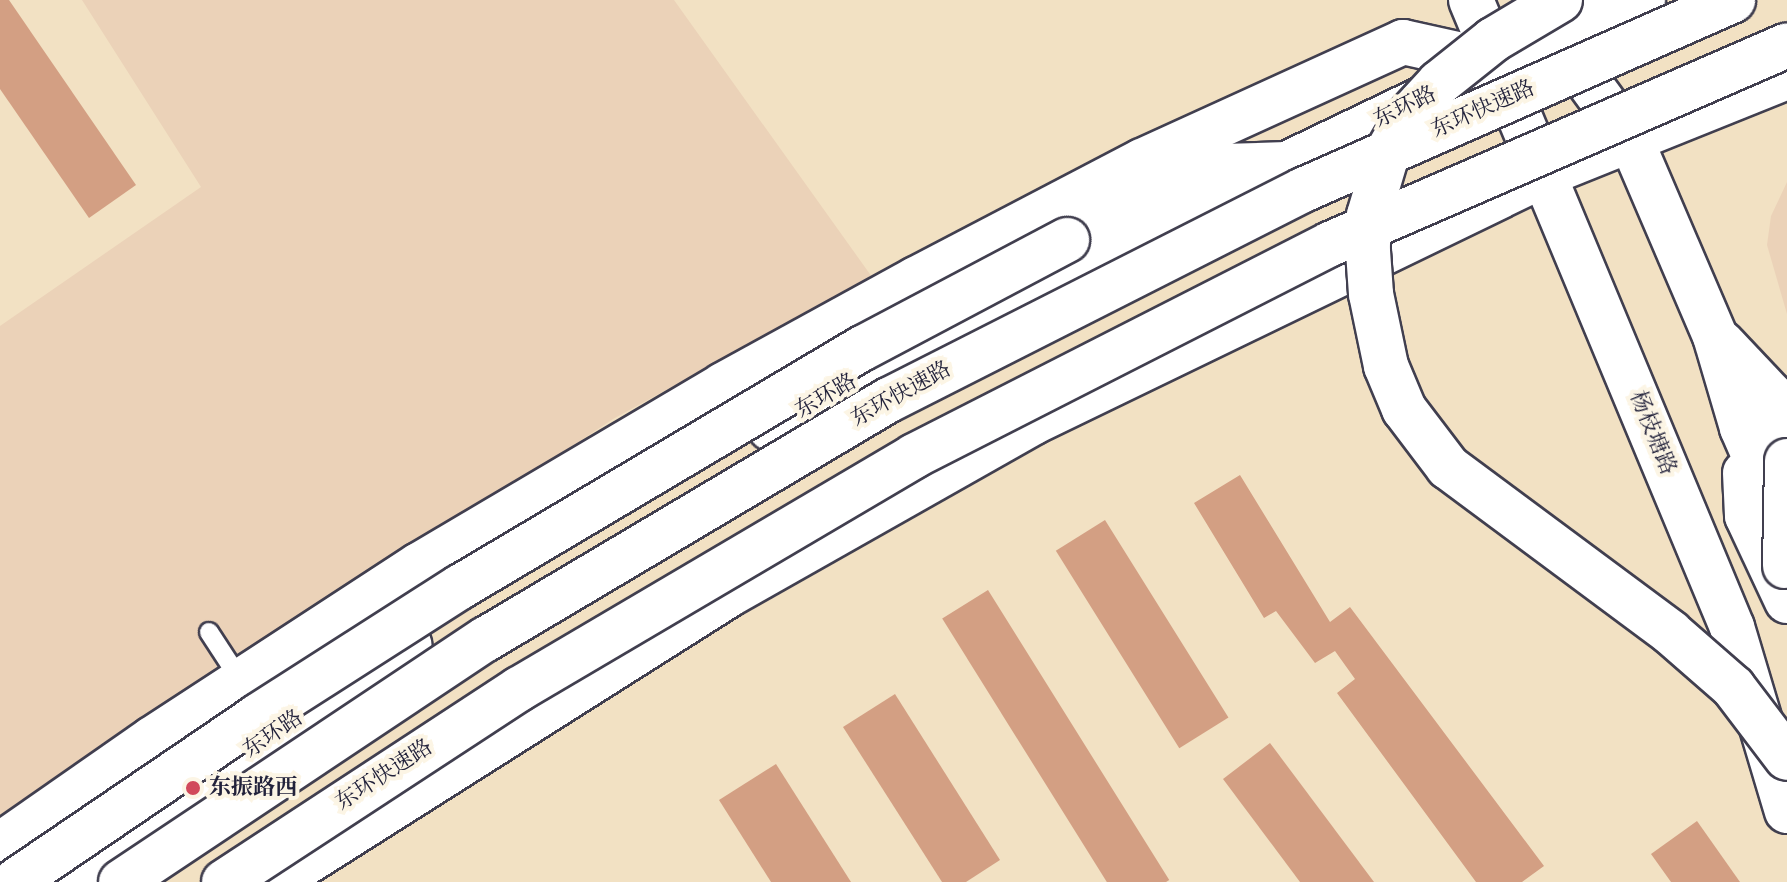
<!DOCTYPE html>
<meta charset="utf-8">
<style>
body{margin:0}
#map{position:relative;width:1787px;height:882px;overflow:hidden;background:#f2e1c3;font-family:"IM FELL French Canon","Noto Serif SC",serif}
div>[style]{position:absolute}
.built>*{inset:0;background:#ebd2b8}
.building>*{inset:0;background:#d39f83;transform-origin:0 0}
.roads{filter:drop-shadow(2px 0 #413f4f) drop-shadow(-2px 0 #413f4f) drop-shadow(0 2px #413f4f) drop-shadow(0 -2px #413f4f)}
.service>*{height:18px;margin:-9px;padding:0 9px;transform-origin:9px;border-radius:9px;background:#fff}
.secondary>*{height:44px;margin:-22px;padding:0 22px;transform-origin:22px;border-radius:22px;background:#fff}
.primary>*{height:44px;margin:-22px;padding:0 22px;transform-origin:22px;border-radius:22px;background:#fff}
.trunk>*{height:44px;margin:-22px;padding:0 22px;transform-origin:22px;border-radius:22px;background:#fff}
.bridges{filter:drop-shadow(2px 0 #413f4f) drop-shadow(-2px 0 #413f4f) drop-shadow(0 2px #413f4f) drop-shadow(0 -2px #413f4f)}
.trunk-bridge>*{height:44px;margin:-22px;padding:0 22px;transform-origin:22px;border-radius:22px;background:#fff}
.dots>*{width:22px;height:22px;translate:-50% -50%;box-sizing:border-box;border:4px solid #fcf5e5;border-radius:50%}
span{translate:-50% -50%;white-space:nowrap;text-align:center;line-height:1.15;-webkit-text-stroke:8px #fcf5e5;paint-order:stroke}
.street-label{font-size:22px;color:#22223b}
.poi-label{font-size:22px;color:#22223b;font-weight:700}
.left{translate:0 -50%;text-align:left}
</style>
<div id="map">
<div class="built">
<div style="clip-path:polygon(82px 0,674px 0,872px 277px,613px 419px,0 825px,0 326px,201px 187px)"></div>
<div style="clip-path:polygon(1787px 182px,1787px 314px,1767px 245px,1771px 216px)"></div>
</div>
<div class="building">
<div style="clip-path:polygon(0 0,9px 0,136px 185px,89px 218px,0 89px)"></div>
<div style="clip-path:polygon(1240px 475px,1330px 622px,1350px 607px,1544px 866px,1522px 882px,1476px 882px,1337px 693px,1355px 679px,1335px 651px,1315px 663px,1276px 611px,1264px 618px,1194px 503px)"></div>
<div style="left:1105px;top:520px;width:233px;height:58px;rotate:58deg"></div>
<div style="left:988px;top:590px;width:342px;height:54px;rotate:58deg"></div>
<div style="clip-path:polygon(895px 694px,1000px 860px,966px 882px,942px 882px,843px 727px)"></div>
<div style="clip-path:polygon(1270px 743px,1374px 882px,1300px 882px,1223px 779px)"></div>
<div style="clip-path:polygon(776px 764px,851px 882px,771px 882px,719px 800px)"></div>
<div style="clip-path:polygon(1697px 821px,1740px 882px,1671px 882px,1651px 854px)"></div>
</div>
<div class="roads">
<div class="service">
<div style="left:209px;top:632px;width:59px;rotate:56.9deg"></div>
</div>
<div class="secondary">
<div style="left:1471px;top:0;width:679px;rotate:67.4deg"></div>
<div style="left:1732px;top:627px;width:192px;rotate:73.4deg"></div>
<div style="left:1558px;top:40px;width:124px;rotate:53.9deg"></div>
<div style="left:1631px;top:140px;width:213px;rotate:66.8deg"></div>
<div style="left:1715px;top:336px;width:96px;rotate:73.6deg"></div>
<div style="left:1742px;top:428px;width:112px;rotate:66.4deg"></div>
<div style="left:1722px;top:343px;width:73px;rotate:46.7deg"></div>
<div style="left:1772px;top:396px;width:45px;rotate:70.3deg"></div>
<div style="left:1745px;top:473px;width:43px;rotate:87.3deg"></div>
<div style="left:1747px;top:516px;width:94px;rotate:64.8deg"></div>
</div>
<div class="primary">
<div style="left:770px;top:428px;width:117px;rotate:-30.3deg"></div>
<div style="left:871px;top:369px;width:232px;rotate:-26.9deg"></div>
<div style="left:1078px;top:264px;width:528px;rotate:-25.59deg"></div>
<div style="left:1554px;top:36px;width:96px;rotate:-22deg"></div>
<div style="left:0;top:845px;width:185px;rotate:-34.9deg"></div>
<div style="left:152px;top:739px;width:319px;rotate:-33.1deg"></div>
<div style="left:419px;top:565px;width:353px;rotate:-30.6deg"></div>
<div style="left:723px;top:385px;width:220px;rotate:-28.8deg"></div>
<div style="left:916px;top:279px;width:255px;rotate:-27.6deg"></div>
<div style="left:1142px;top:161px;width:287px;rotate:-24.5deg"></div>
<div style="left:1403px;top:42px;width:97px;rotate:12.5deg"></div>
<div style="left:58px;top:882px;width:424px;rotate:-34deg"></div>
<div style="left:275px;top:882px;width:538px;rotate:-32.33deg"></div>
<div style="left:730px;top:594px;width:347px;rotate:-29.5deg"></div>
<div style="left:1032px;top:423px;width:571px;rotate:-25.85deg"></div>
<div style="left:1546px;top:174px;width:260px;rotate:-21.9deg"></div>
</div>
<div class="trunk">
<div style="left:1067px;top:240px;width:173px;rotate:-25.4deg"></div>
<div style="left:1223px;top:166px;width:64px;rotate:-1.8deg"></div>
</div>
</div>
<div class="bridges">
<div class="trunk-bridge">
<div style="left:1560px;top:0;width:78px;rotate:149.2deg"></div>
<div style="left:1493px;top:40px;width:69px;rotate:141.5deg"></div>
<div style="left:1439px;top:83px;width:47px;rotate:132.4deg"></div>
<div style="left:1407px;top:118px;width:38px;rotate:120deg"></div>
<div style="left:1388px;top:151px;width:67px;rotate:106.5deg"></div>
<div style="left:1369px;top:215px;width:36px;rotate:92deg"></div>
<div style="left:1368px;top:251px;width:43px;rotate:86deg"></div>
<div style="left:1371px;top:294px;width:74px;rotate:78.2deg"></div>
<div style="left:1386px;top:366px;width:47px;rotate:67.3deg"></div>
<div style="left:1404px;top:409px;width:73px;rotate:52.8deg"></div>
<div style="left:1448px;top:467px;width:277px;rotate:36.6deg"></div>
<div style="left:1670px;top:632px;width:84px;rotate:41.1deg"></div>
<div style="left:1733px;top:687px;width:89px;rotate:52.7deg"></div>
<div style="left:1785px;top:566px;width:105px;rotate:-88.9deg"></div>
<div style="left:14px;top:882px;width:295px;rotate:-34.2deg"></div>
<div style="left:258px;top:716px;width:240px;rotate:-32.6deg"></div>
<div style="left:460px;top:587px;width:469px;rotate:-30.7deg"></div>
<div style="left:863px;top:348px;width:231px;rotate:-27.9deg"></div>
<div style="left:121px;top:882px;width:438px;rotate:-33.7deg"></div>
<div style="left:486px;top:639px;width:469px;rotate:-30.7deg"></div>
<div style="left:889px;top:400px;width:464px;rotate:-26.9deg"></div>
<div style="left:1303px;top:190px;width:470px;rotate:-23.8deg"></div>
<div style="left:224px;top:882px;width:353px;rotate:-33.2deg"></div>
<div style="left:519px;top:689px;width:459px;rotate:-30.5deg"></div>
<div style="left:914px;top:456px;width:467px;rotate:-27deg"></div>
<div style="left:1330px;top:244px;width:498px;rotate:-23.5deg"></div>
</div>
</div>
<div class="dots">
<div style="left:193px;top:788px;background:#d1495b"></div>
</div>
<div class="street-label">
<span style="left:1405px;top:107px;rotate:-26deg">东环路</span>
<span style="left:1483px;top:109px;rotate:-24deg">东环快速路</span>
<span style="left:901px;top:394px;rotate:-29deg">东环快速路</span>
<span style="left:826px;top:396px;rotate:-30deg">东环路</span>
<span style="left:1653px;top:433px;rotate:68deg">杨枝塘路</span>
<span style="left:273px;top:734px;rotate:-34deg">东环路</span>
<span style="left:384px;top:775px;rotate:-33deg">东环快速路</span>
</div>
<div class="poi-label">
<span class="left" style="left:209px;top:788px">东振路西</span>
</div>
</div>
